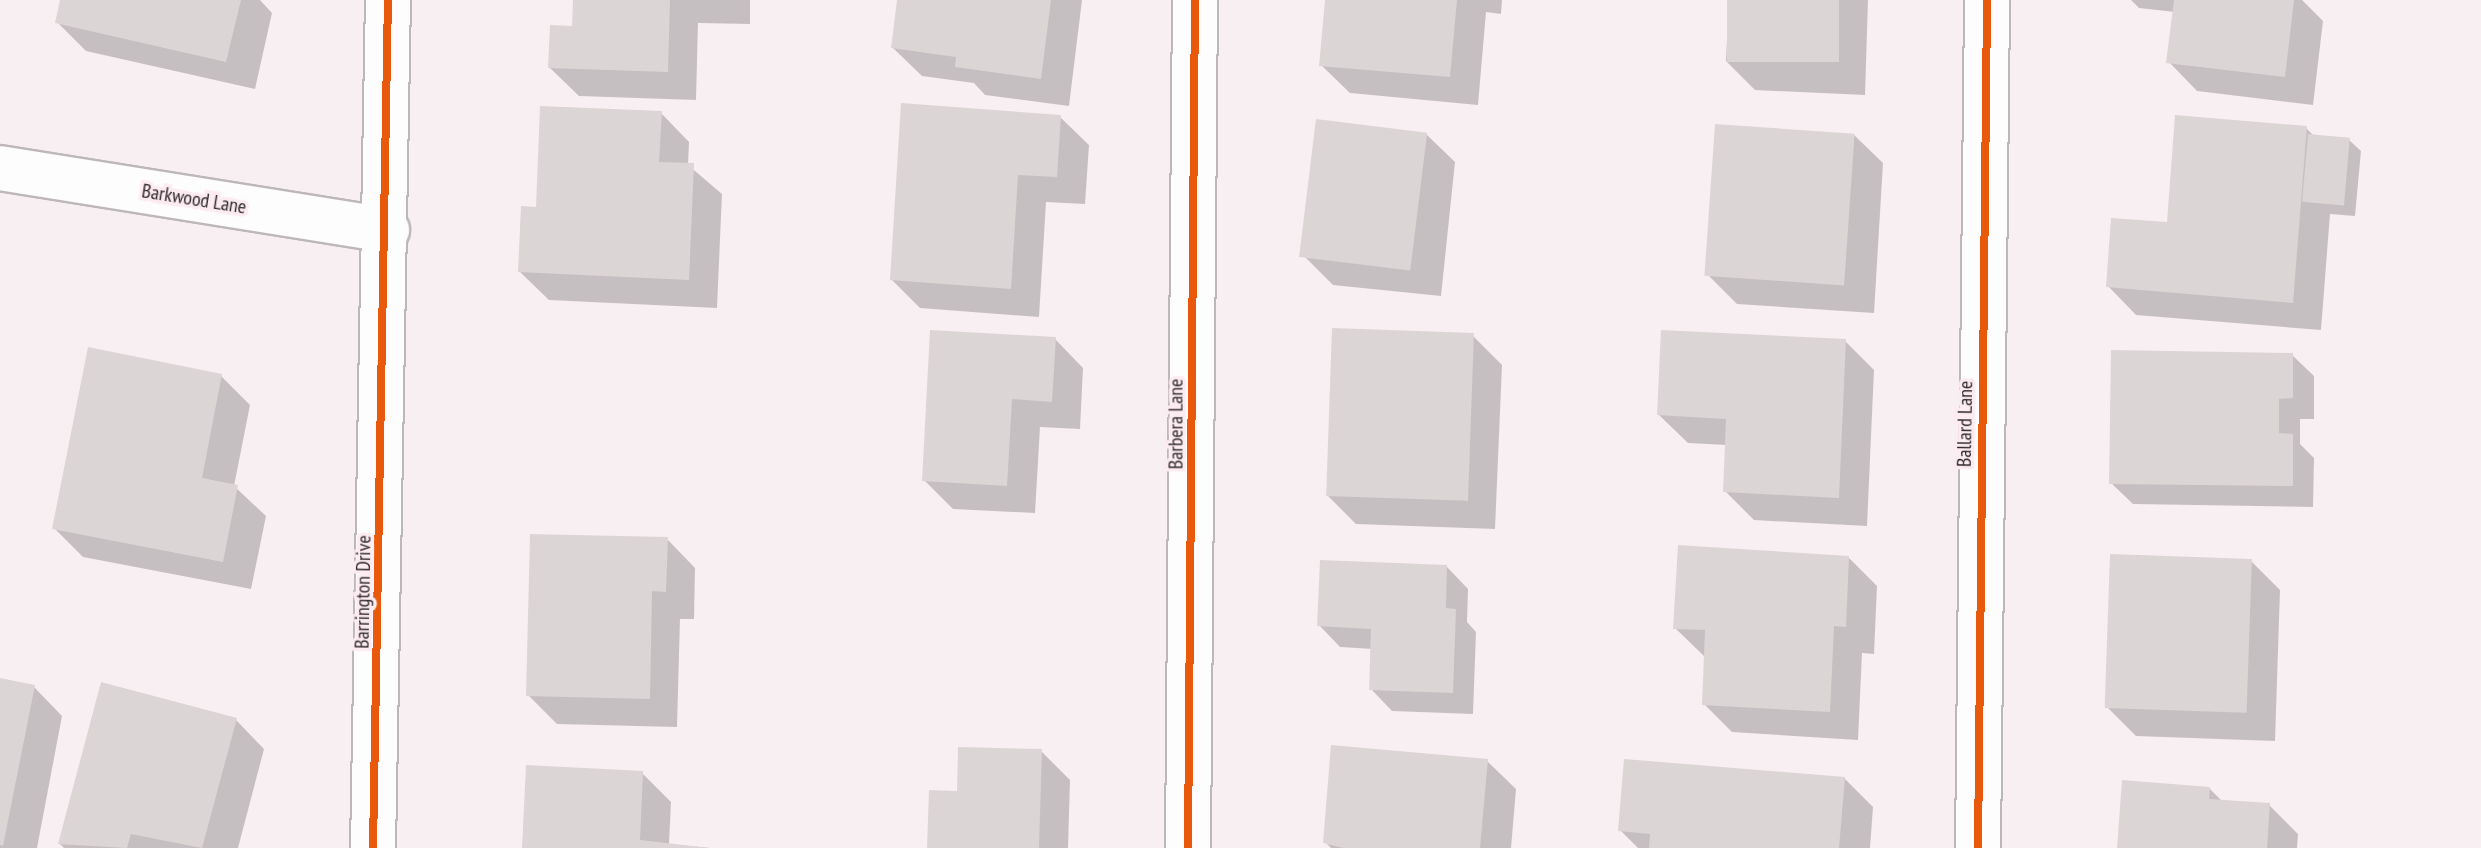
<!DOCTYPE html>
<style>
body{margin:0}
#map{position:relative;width:2481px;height:848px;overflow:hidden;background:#f8eff2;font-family:"PT Sans Narrow",sans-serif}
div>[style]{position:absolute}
.shadow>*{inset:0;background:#0003}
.building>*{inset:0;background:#dcd5d6;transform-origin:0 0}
.roads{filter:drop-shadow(2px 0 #beb7ba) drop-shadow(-2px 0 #beb7ba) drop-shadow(0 2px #beb7ba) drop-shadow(0 -2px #beb7ba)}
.minor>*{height:44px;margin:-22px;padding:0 22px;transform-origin:22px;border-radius:22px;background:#fefdfd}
.cycleway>*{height:8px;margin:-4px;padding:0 4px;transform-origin:4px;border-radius:4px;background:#e8590c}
span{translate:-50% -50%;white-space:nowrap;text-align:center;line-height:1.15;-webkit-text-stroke:7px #fcebf1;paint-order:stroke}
.street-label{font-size:20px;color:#2f292b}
</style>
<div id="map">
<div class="shadow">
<div style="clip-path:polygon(62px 0,260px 0,272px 13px,255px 89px,86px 51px,57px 22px)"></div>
<div style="clip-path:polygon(575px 0,750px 0,750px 24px,698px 23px,696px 100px,579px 96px,550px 68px,574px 28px)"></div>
<div style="clip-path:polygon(899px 0,1082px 0,1069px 106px,985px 95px,974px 83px,922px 76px,893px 48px)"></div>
<div style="clip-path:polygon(1327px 0,1502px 0,1501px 14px,1486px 12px,1478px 105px,1350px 93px,1321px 65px)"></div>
<div style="clip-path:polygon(1729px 0,1868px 0,1865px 95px,1755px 90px,1726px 61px)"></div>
<div style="clip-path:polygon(2131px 0,2302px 0,2323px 21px,2313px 105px,2197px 91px,2169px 62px,2175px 12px,2139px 8px)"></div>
<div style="clip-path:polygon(661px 113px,689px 142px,688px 165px,722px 194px,717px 308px,549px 300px,520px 272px,538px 209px)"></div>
<div style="clip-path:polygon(1060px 117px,1089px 145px,1085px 204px,1046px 202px,1039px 317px,920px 308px,892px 280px)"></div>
<div style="clip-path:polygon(2306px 128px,2315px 137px,2349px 140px,2361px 151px,2355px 216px,2330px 214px,2321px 330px,2136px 315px,2108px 286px,2168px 224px)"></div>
<div style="clip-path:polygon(1426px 134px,1455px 162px,1441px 296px,1333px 285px,1304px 256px)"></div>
<div style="clip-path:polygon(1854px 135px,1883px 163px,1874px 313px,1737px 304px,1708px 275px)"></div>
<div style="clip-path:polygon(1473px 336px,1502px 365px,1495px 529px,1356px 524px,1327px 495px)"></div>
<div style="clip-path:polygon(1055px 339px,1083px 368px,1080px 429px,1040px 427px,1035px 513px,953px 509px,924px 480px)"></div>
<div style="clip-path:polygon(1845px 341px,1874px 370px,1867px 526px,1754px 520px,1725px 491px,1727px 445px,1688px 443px,1659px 415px)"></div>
<div style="clip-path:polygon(2292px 355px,2314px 376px,2314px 419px,2300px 419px,2300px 444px,2314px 458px,2313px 507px,2133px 504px,2111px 483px)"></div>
<div style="clip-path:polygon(221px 376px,250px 405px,234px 486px,266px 516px,251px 589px,83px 557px,54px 528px)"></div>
<div style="clip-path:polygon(667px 539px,695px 568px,694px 619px,680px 619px,677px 727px,557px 724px,528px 695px)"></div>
<div style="clip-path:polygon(1848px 557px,1877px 586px,1874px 654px,1862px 653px,1858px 740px,1732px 732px,1704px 704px,1704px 656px,1675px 628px)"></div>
<div style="clip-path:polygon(2251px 561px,2280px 590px,2275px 741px,2136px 736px,2107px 707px)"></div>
<div style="clip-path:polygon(1447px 567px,1468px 589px,1467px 622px,1476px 632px,1473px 714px,1392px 711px,1371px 689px,1373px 649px,1340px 647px,1319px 625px)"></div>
<div style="clip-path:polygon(0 680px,34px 687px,62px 716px,37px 848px,0 848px)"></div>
<div style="clip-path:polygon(236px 720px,264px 749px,238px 848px,64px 848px,60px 844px)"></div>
<div style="clip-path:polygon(1041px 751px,1070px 780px,1068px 848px,929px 848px,959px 793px)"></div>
<div style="clip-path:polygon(1487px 761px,1516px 789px,1511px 848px,1331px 848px,1325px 842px)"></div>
<div style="clip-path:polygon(642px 773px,671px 802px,669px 844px,710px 848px,524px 848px)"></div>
<div style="clip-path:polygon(1844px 778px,1873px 807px,1870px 848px,1638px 848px,1620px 830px)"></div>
<div style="clip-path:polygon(2209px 788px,2223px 802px,2269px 805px,2298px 834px,2297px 848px,2119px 848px)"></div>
</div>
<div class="building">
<div style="clip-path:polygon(60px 0,241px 0,226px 62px,55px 23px)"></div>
<div style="clip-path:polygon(573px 0,670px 0,668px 72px,548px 68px,550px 25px,572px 26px)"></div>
<div style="clip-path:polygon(897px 0,1051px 0,1041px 79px,955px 67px,956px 57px,891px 48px)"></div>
<div style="clip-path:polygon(1325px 0,1457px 0,1450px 77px,1319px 66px)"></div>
<div style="left:1727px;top:0;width:112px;height:62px"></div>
<div style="clip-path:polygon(2174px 0,2294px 0,2285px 77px,2166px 63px)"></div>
<div style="clip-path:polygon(901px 103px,1061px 115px,1057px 177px,1018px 175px,1011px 289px,890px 280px)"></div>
<div style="clip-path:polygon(540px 106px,662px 111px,659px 162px,694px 163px,689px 280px,518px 272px,521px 206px,536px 207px)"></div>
<div style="clip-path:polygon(2175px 115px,2307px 126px,2293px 303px,2106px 287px,2111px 218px,2167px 222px)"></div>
<div style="left:1316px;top:119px;width:112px;height:139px;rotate:7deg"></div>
<div style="left:1715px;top:124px;width:140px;height:152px;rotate:4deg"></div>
<div style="left:2308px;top:134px;width:42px;height:68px;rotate:5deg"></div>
<div style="left:1332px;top:328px;width:142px;height:168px;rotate:2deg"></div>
<div style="clip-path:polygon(930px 330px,1056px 337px,1052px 402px,1012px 399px,1007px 486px,922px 481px)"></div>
<div style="clip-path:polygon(1661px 330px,1846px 339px,1839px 498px,1723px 492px,1726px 419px,1657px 415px)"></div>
<div style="clip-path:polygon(88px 347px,222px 374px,202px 478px,238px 485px,223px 562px,52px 529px)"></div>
<div style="clip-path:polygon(2111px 350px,2293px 353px,2293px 398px,2279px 399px,2279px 433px,2293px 434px,2293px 486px,2109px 484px)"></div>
<div style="clip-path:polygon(530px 534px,668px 537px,666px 592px,652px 591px,650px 699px,526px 696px)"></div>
<div style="clip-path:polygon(1678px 545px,1849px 556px,1846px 627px,1834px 626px,1830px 712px,1702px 705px,1705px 630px,1673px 629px)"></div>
<div style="left:2110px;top:554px;width:142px;height:154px;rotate:2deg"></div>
<div style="clip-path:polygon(1320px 560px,1447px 565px,1446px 608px,1456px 609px,1453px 693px,1369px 690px,1371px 629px,1317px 626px)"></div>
<div style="clip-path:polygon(0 678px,35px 685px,3px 846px,0 845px)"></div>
<div style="clip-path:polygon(101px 682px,237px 718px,202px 848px,131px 834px,127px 848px,58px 844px)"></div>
<div style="clip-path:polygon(1331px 745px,1488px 759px,1480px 848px,1343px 848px,1323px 843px)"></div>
<div style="clip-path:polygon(958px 747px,1042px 749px,1039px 848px,927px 848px,929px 790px,957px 791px)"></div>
<div style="clip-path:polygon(1624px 759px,1845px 777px,1839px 848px,1649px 848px,1650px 834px,1618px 831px)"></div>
<div style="clip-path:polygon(526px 765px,643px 771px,640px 840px,709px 848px,522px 848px)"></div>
<div style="clip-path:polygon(2122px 780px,2210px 787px,2209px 799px,2270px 803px,2267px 848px,2117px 848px)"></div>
</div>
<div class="roads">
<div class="minor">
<div style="left:0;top:168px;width:392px;rotate:9.1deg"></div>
<div style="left:373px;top:848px;width:848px;rotate:-88.99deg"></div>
<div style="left:1188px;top:848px;width:848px;rotate:-89.53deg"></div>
<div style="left:1978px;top:848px;width:848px;rotate:-89.39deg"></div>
</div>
</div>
<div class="cycleway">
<div style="left:373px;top:848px;width:848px;rotate:-88.99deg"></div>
<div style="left:1188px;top:848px;width:848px;rotate:-89.53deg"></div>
<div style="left:1978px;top:848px;width:848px;rotate:-89.39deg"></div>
</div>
<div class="street-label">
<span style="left:194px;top:199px;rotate:9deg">Barkwood Lane</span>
<span style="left:1176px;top:424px;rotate:-90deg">Barbera Lane</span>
<span style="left:1965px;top:424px;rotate:-89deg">Ballard Lane</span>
<span style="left:363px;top:592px;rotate:-89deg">Barrington Drive</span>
</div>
</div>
